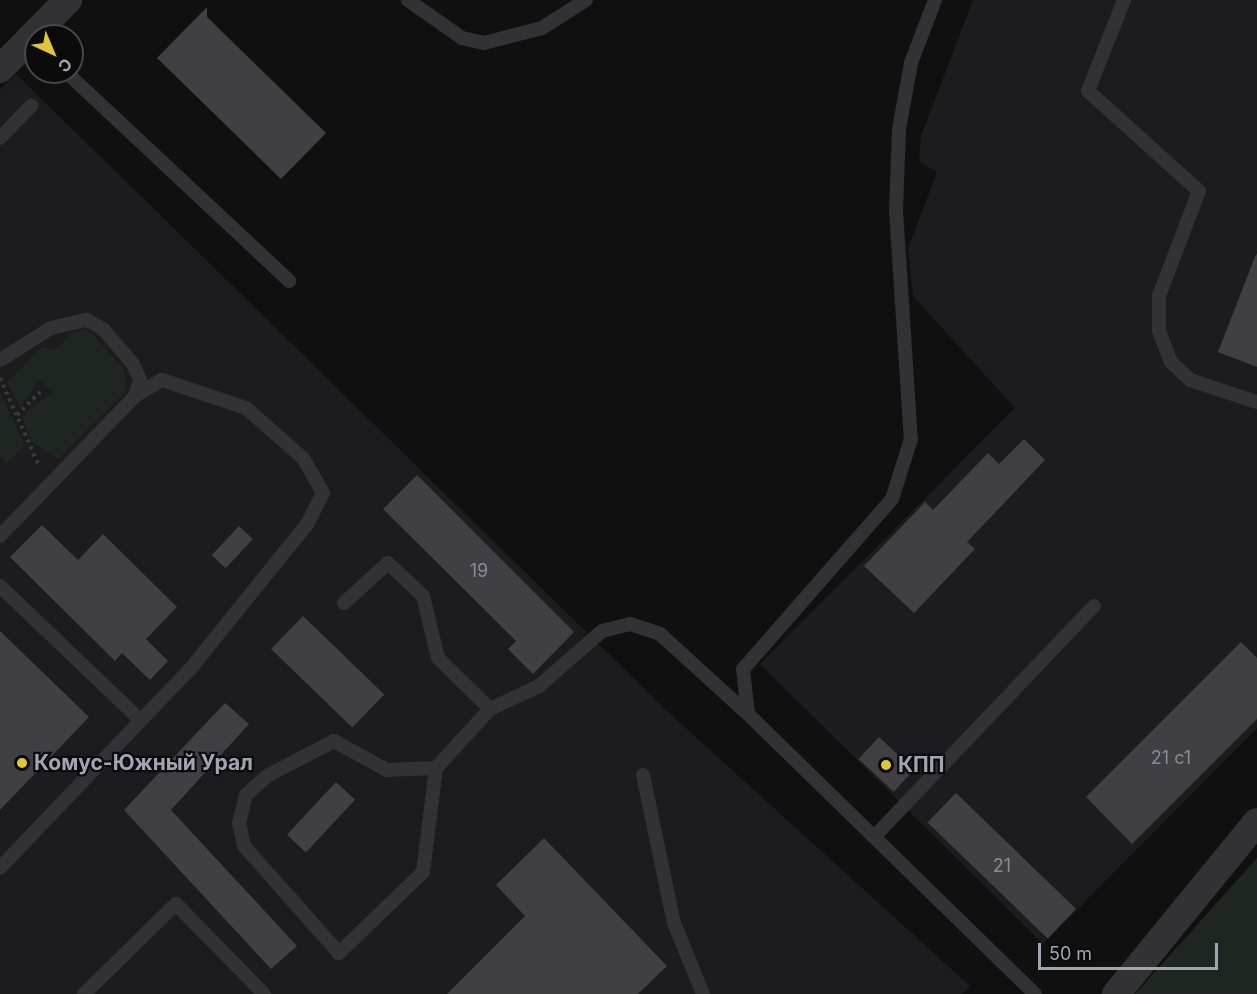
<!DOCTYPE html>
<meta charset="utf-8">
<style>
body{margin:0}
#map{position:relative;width:1257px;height:994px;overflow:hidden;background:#101011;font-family:Inter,sans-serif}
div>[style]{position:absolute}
.built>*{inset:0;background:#1c1c1e}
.green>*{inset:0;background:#1f2520}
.building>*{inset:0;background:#3f3f44;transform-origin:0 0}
.path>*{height:4px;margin-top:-2px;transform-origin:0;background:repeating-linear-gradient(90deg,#393a3e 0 3px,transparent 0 7.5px)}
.lane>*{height:14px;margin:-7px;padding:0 7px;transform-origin:7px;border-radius:7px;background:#313136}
.street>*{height:28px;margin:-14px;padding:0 14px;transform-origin:14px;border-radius:14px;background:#313136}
.dots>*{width:16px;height:16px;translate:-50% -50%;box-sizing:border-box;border:3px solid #0b0b0c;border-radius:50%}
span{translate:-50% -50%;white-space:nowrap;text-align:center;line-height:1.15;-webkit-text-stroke:4.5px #0b0b0c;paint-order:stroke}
.number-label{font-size:18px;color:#898b96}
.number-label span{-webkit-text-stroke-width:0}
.poi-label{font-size:21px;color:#a2a4b1;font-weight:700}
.left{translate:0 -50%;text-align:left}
.north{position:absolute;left:24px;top:24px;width:60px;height:60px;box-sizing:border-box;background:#0b0b0c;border:2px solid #47484e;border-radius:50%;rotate:136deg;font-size:16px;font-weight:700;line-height:24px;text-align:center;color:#a2a4b1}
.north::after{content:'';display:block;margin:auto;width:21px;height:27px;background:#e1c738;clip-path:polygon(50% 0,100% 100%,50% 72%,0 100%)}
.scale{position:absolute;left:1038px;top:943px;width:180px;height:27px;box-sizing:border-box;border:3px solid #a2a4b1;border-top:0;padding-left:8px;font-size:18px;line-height:21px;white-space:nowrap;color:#a2a4b1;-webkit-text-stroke:4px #0b0b0c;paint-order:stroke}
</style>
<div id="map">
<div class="built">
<div style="clip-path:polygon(973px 0,1257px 0,1257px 728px,1043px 944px,760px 664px,1015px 408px,913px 296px,908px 249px,937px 172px,919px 162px,921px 136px)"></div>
<div style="clip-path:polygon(16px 74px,666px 710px,970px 986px,962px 994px,0 994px,0 90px)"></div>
</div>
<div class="green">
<div style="clip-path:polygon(87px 329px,123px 367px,127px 390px,58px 459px,32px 442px,21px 415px,53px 393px,39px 379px,20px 407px,7px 383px,43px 346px,55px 351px,72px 333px)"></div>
<div style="clip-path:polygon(0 392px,25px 446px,7px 463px,0 456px)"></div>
<div style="clip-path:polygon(1257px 858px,1257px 994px,1135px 994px)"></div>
</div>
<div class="building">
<div style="clip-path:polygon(207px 7px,207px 17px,326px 133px,281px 179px,157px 58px)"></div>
<div style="clip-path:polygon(1256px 254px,1257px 255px,1257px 367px,1218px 352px)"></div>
<div style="clip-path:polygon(1024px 439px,1045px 460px,967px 542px,975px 549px,914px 613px,864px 566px,925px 502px,933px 510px,988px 453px,999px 464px)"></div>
<div style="clip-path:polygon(417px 475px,574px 632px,533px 674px,508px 649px,516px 641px,383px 509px)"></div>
<div style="clip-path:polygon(42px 525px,78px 560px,103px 534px,177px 607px,146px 639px,168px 661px,150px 680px,122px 653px,115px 661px,10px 557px)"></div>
<div style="left:239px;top:526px;width:19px;height:40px;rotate:43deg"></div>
<div style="left:303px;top:616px;width:113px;height:46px;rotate:44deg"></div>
<div style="clip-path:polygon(0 631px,89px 717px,0 810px)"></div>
<div style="clip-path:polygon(1241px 642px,1257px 658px,1257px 719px,1132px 844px,1086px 797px)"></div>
<div style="clip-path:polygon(225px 703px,249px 724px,171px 810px,297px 946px,271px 969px,124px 810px)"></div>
<div style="left:879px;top:737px;width:48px;height:30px;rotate:43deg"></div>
<div style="left:336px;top:782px;width:26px;height:72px;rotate:43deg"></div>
<div style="left:956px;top:793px;width:167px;height:41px;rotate:44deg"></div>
<div style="clip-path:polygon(544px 838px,667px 966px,638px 994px,447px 994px,525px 916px,496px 885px)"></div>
</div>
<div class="path">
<div style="left:0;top:378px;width:98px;rotate:66deg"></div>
<div style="left:17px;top:415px;width:33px;rotate:-45deg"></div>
</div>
<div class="lane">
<div style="left:408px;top:0;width:66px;rotate:35.1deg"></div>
<div style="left:462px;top:38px;width:23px;rotate:13deg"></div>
<div style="left:484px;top:43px;width:60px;rotate:-14.5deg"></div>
<div style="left:542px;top:28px;width:52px;rotate:-32.5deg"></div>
<div style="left:935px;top:0;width:67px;rotate:110.9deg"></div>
<div style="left:911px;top:63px;width:67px;rotate:100.3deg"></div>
<div style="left:899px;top:129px;width:81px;rotate:92.1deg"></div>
<div style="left:896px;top:210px;width:229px;rotate:86.3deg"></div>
<div style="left:911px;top:439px;width:63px;rotate:107.6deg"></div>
<div style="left:892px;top:499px;width:226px;rotate:131.2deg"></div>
<div style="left:743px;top:669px;width:45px;rotate:83.7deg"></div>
<div style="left:748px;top:714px;width:401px;rotate:44.3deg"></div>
<div style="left:1124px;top:0;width:98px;rotate:111.6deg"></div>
<div style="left:1088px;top:91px;width:149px;rotate:42deg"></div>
<div style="left:1199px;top:191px;width:112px;rotate:110.9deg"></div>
<div style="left:1159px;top:296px;width:35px;rotate:90deg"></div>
<div style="left:1159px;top:331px;width:33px;rotate:69deg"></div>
<div style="left:1171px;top:362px;width:26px;rotate:43deg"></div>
<div style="left:1190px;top:380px;width:71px;rotate:18.2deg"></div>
<div style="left:66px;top:72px;width:306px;rotate:43.1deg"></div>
<div style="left:0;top:138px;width:45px;rotate:-45.9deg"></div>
<div style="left:0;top:360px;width:60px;rotate:-32.1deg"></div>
<div style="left:51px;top:328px;width:37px;rotate:-13deg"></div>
<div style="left:87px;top:320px;width:20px;rotate:30deg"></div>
<div style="left:104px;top:330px;width:45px;rotate:49.5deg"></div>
<div style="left:133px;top:364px;width:17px;rotate:66deg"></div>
<div style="left:140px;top:380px;width:17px;rotate:107deg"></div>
<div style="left:0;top:536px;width:194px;rotate:-46deg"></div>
<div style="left:135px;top:396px;width:31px;rotate:-31deg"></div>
<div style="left:162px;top:380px;width:89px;rotate:18.4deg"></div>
<div style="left:246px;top:408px;width:76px;rotate:41.3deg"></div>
<div style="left:303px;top:458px;width:40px;rotate:60.3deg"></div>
<div style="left:323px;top:493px;width:34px;rotate:117deg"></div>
<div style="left:308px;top:523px;width:188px;rotate:128.9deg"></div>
<div style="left:190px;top:669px;width:275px;rotate:133.7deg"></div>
<div style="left:0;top:586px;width:194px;rotate:43.7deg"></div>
<div style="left:344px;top:603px;width:59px;rotate:-42.3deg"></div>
<div style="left:388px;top:563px;width:48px;rotate:43.3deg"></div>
<div style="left:423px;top:596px;width:64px;rotate:76.4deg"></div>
<div style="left:438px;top:658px;width:73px;rotate:44.4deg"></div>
<div style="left:436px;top:768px;width:105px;rotate:97.1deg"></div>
<div style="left:423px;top:872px;width:117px;rotate:136deg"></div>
<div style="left:339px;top:953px;width:143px;rotate:-131.6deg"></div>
<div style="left:244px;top:846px;width:24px;rotate:-102deg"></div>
<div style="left:239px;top:823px;width:29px;rotate:-76deg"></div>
<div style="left:246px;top:795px;width:28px;rotate:-42deg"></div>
<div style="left:267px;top:776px;width:76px;rotate:-27.6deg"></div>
<div style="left:334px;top:741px;width:60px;rotate:28.7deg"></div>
<div style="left:387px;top:770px;width:49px;rotate:-2.3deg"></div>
<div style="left:436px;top:768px;width:80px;rotate:-47.5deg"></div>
<div style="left:490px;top:709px;width:54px;rotate:-25.1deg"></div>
<div style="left:539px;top:686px;width:84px;rotate:-41.1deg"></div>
<div style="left:602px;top:631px;width:29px;rotate:-14deg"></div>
<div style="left:630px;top:624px;width:32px;rotate:18deg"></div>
<div style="left:660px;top:634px;width:119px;rotate:42.3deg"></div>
<div style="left:643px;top:775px;width:151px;rotate:78.2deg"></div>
<div style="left:674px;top:923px;width:77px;rotate:67.8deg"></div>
<div style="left:874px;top:837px;width:319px;rotate:-46.4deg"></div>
<div style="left:84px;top:994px;width:129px;rotate:-44.4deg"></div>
<div style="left:176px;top:904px;width:126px;rotate:45.6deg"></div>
</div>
<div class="street">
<div style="left:0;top:69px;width:97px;rotate:-45.4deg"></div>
<div style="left:1116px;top:994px;width:222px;rotate:-50.7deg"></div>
</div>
<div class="dots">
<div style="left:22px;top:763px;background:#e1c738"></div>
<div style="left:886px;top:765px;background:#e1c738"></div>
</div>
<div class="number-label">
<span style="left:479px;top:571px">19</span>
<span style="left:1171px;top:758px">21 с1</span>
<span style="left:1002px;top:866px">21</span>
</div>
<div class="poi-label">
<span class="left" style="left:34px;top:763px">Комус-Южный Урал</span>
<span class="left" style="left:898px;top:765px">КПП</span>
</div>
<div class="north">С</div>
<div class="scale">50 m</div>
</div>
